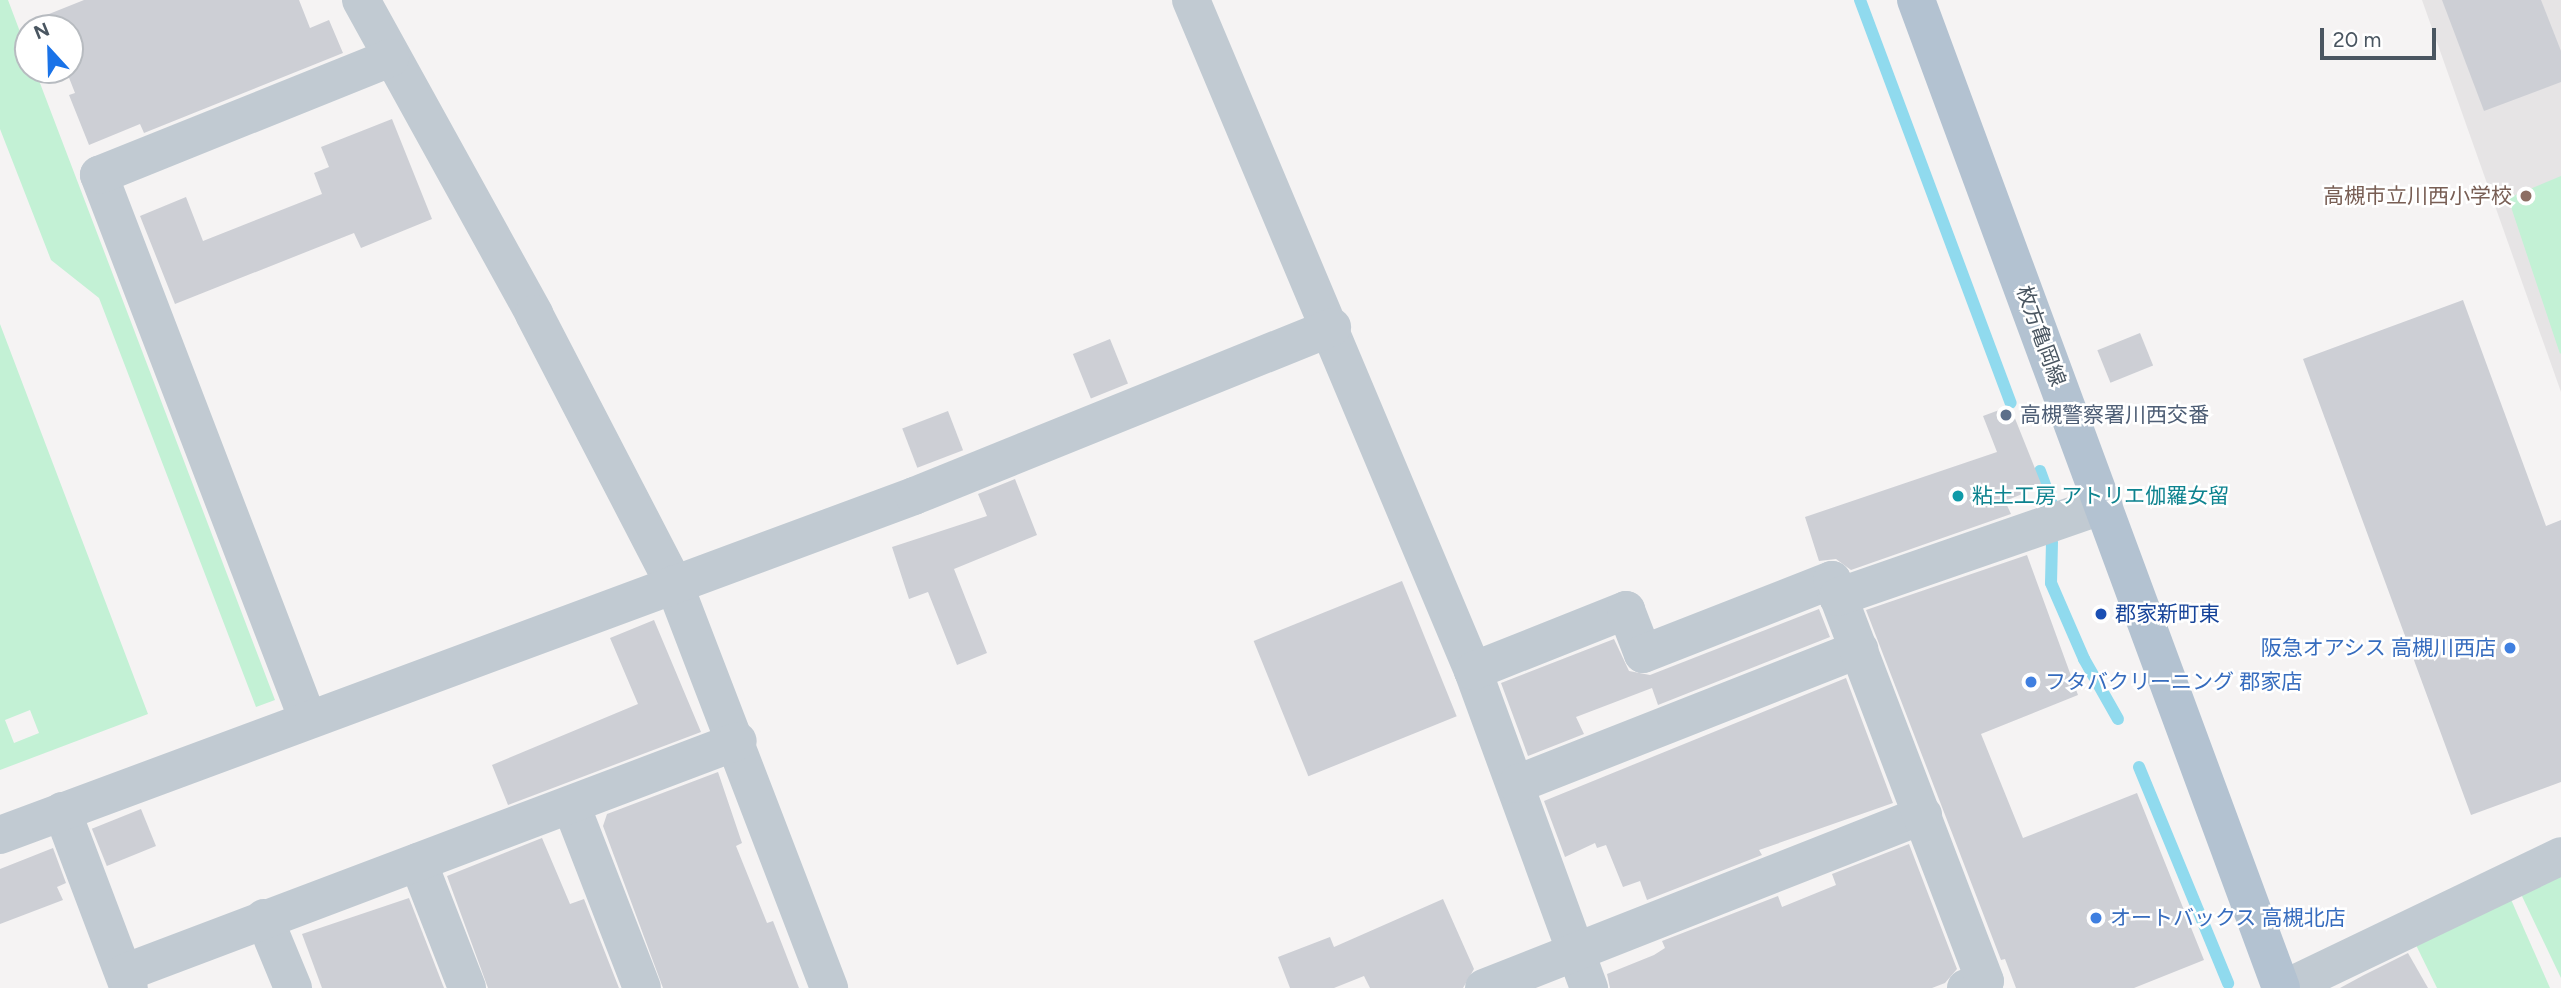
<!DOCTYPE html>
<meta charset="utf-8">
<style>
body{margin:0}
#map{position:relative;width:2561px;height:988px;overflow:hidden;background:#f5f3f3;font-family:Figtree,"Noto Sans JP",sans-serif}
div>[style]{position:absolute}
.education>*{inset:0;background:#e6e4e5}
.green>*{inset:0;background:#c3f1d5}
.stream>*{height:12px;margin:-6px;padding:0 6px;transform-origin:6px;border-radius:6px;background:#90daee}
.building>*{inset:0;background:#cdcfd5;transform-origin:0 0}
.minor>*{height:38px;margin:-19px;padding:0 19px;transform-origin:19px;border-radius:19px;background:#c1cad2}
.primary>*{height:38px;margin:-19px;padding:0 19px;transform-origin:19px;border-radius:19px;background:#b3c2d1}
.dots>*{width:19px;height:19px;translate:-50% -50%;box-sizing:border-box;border:4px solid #fff;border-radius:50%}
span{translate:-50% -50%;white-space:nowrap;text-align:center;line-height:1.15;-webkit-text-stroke:5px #fff;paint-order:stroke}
.education-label{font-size:21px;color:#785e54}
.right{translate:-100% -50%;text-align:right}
.street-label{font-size:21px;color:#4a5661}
.service-label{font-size:21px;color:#4e5e75}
.left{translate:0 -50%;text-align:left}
.culture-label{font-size:21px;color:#0d838f}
.transit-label{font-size:21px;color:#164399}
.shop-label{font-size:21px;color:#366cbe}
.north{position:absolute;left:14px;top:14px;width:70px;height:70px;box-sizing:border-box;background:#fff;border:2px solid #b7bbc0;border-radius:50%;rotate:338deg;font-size:19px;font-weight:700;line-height:28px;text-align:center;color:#4a5661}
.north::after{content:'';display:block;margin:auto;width:24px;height:32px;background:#1a73e8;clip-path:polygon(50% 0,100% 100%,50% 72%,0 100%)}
.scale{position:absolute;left:2320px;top:28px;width:116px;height:32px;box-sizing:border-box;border:4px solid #4a5661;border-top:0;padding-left:9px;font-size:21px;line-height:24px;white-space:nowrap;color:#4a5661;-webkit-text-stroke:5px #fff;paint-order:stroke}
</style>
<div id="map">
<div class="education">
<div style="clip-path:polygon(2422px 0,2561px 0,2561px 392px)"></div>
</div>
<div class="green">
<div style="clip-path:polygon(0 0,8px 0,28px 53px,28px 70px,35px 70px,275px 700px,256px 707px,99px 298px,51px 260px,0 129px)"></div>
<div style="clip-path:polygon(2561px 176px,2561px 353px,2560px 354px,2508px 198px)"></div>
<div style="clip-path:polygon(evenodd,0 324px,148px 714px,0 770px,0 324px,30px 710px,39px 733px,14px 743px,5px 720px,30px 710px)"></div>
<div style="clip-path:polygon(2561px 872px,2561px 978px,2520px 892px)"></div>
<div style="clip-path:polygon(2509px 895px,2550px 988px,2437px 988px,2414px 941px)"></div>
</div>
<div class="stream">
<div style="left:1860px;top:0;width:430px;rotate:69.5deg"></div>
<div style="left:2040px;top:471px;width:38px;rotate:70deg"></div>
<div style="left:2052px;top:542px;width:41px;rotate:91.4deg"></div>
<div style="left:2051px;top:583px;width:83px;rotate:66.5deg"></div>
<div style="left:2084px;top:659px;width:69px;rotate:60.5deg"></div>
<div style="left:2139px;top:767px;width:234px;rotate:67.6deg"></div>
</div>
<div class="building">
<div style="clip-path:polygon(84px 0,299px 0,310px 28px,329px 20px,343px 53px,144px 133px,140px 124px,89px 145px,69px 95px,75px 93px,66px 70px,70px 70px,70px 28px,49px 28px,44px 16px)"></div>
<div style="clip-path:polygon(2442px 0,2541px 0,2561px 51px,2561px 82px,2484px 111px)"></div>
<div style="clip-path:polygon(392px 119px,432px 219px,361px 248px,354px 233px,175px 304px,140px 216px,186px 197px,203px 241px,322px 194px,314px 173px,329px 167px,321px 147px)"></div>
<div style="clip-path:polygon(2463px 300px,2546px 526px,2561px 520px,2561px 782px,2471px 815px,2303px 359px)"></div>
<div style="left:2140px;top:333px;width:35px;height:46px;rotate:68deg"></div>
<div style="left:1110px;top:339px;width:48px;height:40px;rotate:68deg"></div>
<div style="clip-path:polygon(2010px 406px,2042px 486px,2005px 501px,2011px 514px,1851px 570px,1836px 559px,1819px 561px,1805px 517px,1997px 452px,1983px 416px)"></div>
<div style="left:948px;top:411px;width:42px;height:49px;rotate:69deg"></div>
<div style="clip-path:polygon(1015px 479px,1037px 535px,954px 569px,987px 653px,957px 665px,928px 592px,909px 599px,892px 547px,987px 516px,978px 494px)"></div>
<div style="clip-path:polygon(2027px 555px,2078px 695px,1981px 734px,2023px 838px,2137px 793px,2204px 960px,2134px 988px,2016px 988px,2005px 959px,2001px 960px,1866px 610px)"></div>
<div style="left:1402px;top:581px;width:146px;height:160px;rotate:68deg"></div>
<div style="clip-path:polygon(1819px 609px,1830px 637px,1658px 705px,1652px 688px,1576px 717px,1584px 734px,1528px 756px,1501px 683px,1614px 639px,1629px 671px,1650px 675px)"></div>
<div style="clip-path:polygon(654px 620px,701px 732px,508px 805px,492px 765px,638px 704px,610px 638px)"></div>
<div style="clip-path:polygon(1846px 678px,1893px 803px,1759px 850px,1762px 855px,1647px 900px,1640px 881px,1623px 887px,1606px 845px,1597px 848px,1595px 843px,1565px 857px,1544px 801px)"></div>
<div style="clip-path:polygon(718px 772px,742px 843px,736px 846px,767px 923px,773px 921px,799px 988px,663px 988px,603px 826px,607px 814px)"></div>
<div style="left:141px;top:809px;width:40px;height:53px;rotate:68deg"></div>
<div style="clip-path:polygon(542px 838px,570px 904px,584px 899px,619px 988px,488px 988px,447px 876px)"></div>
<div style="clip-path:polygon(1909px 844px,1957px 969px,1945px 983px,1932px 988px,1610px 988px,1607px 974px,1654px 955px,1665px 948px,1662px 941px,1778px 896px,1782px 907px,1836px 885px,1832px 874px)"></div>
<div style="clip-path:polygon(53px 848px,66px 883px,57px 887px,63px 900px,0 924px,0 869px)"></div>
<div style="clip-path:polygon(409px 898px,444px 988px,322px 988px,302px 934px)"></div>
<div style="clip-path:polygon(1443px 899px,1474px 969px,1463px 988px,1370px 988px,1364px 976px,1334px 988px,1290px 988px,1278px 957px,1330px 937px,1334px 947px)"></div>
<div style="clip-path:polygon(2408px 953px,2428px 988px,2340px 988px,2364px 975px)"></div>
</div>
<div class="minor">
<div style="left:361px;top:0;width:359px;rotate:61.1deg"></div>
<div style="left:534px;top:314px;width:304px;rotate:62.6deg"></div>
<div style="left:674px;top:584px;width:433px;rotate:69deg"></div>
<div style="left:1191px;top:0;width:728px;rotate:67.2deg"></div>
<div style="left:1473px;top:671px;width:338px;rotate:69.9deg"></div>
<div style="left:1473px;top:671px;width:165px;rotate:-21.7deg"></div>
<div style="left:1626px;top:610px;width:47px;rotate:68.9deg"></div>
<div style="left:1643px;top:654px;width:203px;rotate:-21.4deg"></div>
<div style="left:1832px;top:580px;width:18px;rotate:71deg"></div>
<div style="left:308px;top:720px;width:584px;rotate:-110.98deg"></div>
<div style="left:99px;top:175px;width:314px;rotate:-21.9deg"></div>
<div style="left:1517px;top:784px;width:368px;rotate:-21.5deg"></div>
<div style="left:571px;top:805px;width:196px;rotate:68.8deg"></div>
<div style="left:62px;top:811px;width:189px;rotate:69.3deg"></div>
<div style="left:0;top:835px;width:975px;rotate:-20.35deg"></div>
<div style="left:914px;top:496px;width:451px;rotate:-22deg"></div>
<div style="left:418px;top:862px;width:135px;rotate:68.7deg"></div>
<div style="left:264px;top:918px;width:76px;rotate:67.5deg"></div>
<div style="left:124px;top:973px;width:656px;rotate:-20.7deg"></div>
<div style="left:1484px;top:988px;width:472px;rotate:-21.5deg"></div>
<div style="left:1966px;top:988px;width:20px;rotate:-20deg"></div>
<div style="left:1985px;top:981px;width:411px;rotate:-110.9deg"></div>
<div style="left:1838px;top:597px;width:281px;rotate:-19.1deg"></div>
<div style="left:2286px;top:988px;width:305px;rotate:-25.6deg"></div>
</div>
<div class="primary">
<div style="left:1916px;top:0;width:1053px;rotate:69.72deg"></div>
</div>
<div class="dots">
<div style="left:2526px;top:196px;background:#8d6e63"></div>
<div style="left:2006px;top:415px;background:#5c6f8a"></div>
<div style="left:1958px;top:496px;background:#0f9aa8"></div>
<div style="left:2101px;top:614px;background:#1a4fb4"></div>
<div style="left:2510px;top:648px;background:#3f7fe0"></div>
<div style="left:2031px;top:682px;background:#3f7fe0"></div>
<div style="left:2096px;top:918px;background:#3f7fe0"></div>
</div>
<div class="education-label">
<span class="right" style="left:2512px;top:196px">高槻市立川西小学校</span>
</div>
<div class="street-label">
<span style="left:2041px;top:336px;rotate:70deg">枚方亀岡線</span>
</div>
<div class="service-label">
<span class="left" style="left:2020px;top:415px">高槻警察署川西交番</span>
</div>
<div class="culture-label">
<span class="left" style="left:1972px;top:496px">粘土工房 アトリエ伽羅女留</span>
</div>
<div class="transit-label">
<span class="left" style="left:2115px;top:614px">郡家新町東</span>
</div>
<div class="shop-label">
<span class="right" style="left:2496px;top:648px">阪急オアシス 高槻川西店</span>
<span class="left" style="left:2045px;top:682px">フタバクリーニング 郡家店</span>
<span class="left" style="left:2110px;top:918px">オートバックス 高槻北店</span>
</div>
<div class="north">N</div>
<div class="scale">20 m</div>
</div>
